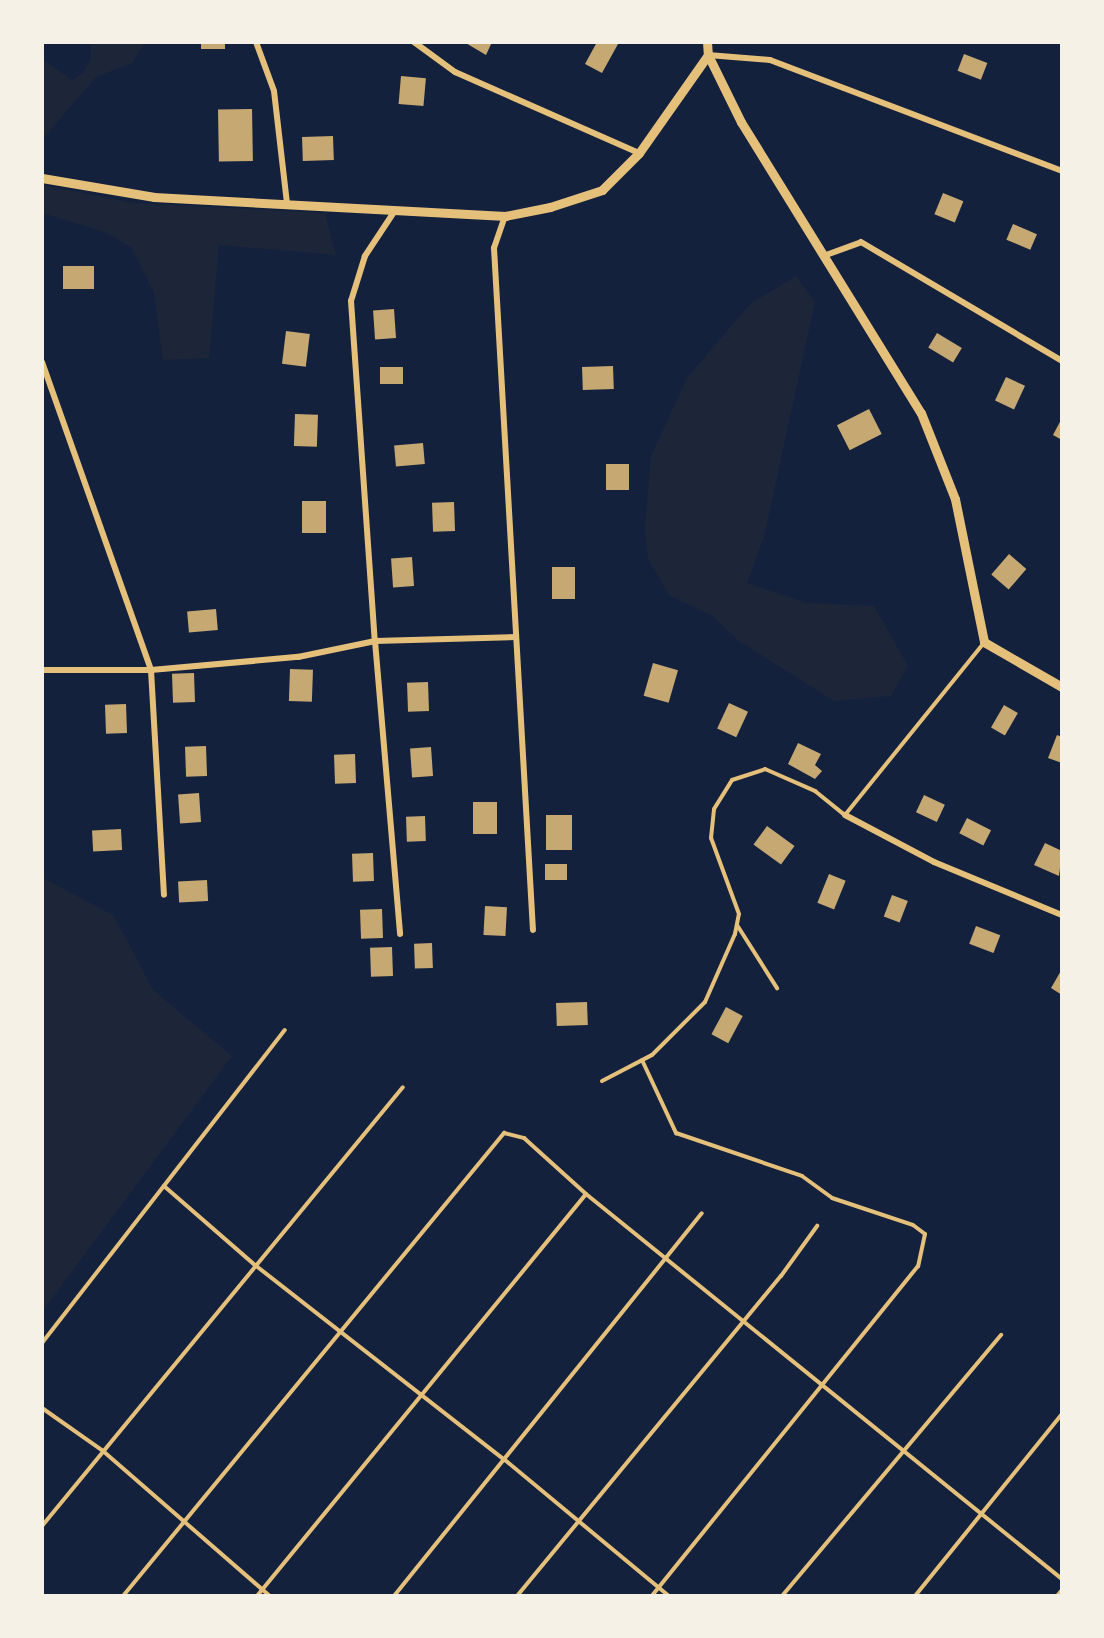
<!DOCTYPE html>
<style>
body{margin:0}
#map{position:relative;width:1104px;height:1638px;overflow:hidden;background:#14213d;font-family:Lato,sans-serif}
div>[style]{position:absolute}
.green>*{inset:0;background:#1d2539}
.building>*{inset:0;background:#c6a872;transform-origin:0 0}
.service>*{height:4px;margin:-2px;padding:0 2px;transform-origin:2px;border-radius:2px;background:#e5c07b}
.minor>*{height:6px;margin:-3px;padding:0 3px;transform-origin:3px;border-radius:3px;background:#e5c07b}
.tertiary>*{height:9px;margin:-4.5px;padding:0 4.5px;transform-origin:4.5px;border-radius:4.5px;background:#e5c07b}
span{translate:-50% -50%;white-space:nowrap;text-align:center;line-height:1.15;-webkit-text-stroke:5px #f6f1e7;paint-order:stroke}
.frame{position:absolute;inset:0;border:44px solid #f6f1e7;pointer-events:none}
</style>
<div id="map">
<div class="green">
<div style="clip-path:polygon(91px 42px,145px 42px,132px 63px,96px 77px,42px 140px,42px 59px,72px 80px,83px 73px,91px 59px)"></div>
<div style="clip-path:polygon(42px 185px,134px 203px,325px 213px,336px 255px,219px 245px,209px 358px,163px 360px,154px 293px,132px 248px,105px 232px,42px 213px)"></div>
<div style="clip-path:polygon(796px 276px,815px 302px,764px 537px,747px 583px,807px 603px,874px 606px,908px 666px,891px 696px,834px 701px,739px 641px,711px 615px,670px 596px,648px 559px,645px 527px,651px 456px,687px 378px,750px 304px)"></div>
<div style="clip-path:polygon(42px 877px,114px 916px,153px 990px,232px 1056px,42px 1312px)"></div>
</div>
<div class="building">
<div style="left:201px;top:42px;width:24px;height:7px"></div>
<div style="clip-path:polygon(464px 42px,492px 42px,486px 55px)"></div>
<div style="clip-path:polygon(597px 42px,618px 44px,602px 73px,585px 64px)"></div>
<div style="left:964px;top:54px;width:25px;height:18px;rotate:21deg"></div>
<div style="left:401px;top:76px;width:25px;height:28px;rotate:5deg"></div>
<div style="left:252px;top:109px;width:52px;height:34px;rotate:89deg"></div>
<div style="left:333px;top:136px;width:24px;height:31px;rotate:88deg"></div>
<div style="left:943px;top:193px;width:22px;height:23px;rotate:22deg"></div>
<div style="left:1013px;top:224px;width:26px;height:17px;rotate:23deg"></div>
<div style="left:63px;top:266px;width:31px;height:23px"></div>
<div style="left:394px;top:309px;width:29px;height:21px;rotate:86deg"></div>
<div style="left:286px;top:331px;width:24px;height:33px;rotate:7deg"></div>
<div style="left:937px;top:333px;width:29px;height:17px;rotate:31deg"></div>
<div style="left:613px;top:366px;width:23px;height:31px;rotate:88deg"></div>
<div style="left:403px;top:367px;width:17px;height:23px;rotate:90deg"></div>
<div style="left:1006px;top:377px;width:21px;height:26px;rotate:25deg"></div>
<div style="left:869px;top:409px;width:28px;height:36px;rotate:63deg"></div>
<div style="left:295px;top:414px;width:23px;height:32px;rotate:2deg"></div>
<div style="clip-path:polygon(1062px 418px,1062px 440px,1053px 435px)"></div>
<div style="left:423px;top:443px;width:21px;height:29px;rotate:85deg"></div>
<div style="left:606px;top:464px;width:23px;height:26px"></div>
<div style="left:302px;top:501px;width:24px;height:32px"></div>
<div style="left:454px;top:502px;width:29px;height:22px;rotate:88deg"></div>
<div style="left:1009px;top:554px;width:23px;height:27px;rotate:41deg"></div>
<div style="left:412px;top:557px;width:29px;height:21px;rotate:86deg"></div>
<div style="left:552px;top:567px;width:23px;height:32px"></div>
<div style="left:216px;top:609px;width:21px;height:29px;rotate:85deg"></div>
<div style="left:653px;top:663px;width:26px;height:34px;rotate:16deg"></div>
<div style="left:290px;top:669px;width:23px;height:32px;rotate:2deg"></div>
<div style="left:194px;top:673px;width:29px;height:22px;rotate:88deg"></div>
<div style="left:428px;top:682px;width:29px;height:21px;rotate:88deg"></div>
<div style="left:729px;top:703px;width:21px;height:28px;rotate:25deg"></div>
<div style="left:126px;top:704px;width:29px;height:21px;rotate:88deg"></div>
<div style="left:1004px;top:705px;width:16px;height:26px;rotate:30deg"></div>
<div style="clip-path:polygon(1057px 735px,1062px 737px,1062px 763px,1048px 758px)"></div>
<div style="clip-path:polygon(798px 743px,821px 754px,815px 765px,822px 771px,815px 779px,788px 764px)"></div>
<div style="left:206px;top:746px;width:30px;height:21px;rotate:88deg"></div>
<div style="left:431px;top:747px;width:29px;height:21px;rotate:86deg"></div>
<div style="left:355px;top:754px;width:29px;height:21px;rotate:88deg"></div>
<div style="left:199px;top:793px;width:29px;height:21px;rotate:86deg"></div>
<div style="left:924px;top:795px;width:23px;height:19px;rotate:25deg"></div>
<div style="left:473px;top:802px;width:24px;height:32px"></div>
<div style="left:546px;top:815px;width:26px;height:35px"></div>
<div style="left:425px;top:816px;width:25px;height:19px;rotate:88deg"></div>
<div style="left:967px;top:818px;width:27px;height:17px;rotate:27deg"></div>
<div style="left:767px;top:826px;width:34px;height:23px;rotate:36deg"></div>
<div style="left:121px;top:829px;width:21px;height:29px;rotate:87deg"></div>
<div style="clip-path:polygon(1045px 843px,1062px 851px,1059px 876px,1034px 865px)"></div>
<div style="left:373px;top:853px;width:28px;height:21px;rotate:88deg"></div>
<div style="left:545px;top:864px;width:22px;height:16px"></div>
<div style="left:829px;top:874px;width:18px;height:31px;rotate:22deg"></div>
<div style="left:207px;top:880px;width:21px;height:29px;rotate:87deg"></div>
<div style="left:892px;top:895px;width:17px;height:23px;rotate:21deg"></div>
<div style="left:485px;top:906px;width:22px;height:29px;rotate:3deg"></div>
<div style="left:382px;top:909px;width:29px;height:22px;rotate:88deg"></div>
<div style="left:976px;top:926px;width:26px;height:19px;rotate:21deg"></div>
<div style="left:432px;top:943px;width:25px;height:18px;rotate:88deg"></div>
<div style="left:392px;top:947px;width:29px;height:22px;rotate:88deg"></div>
<div style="clip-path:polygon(1062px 969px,1062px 995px,1051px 988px)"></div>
<div style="left:587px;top:1002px;width:23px;height:31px;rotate:88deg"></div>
<div style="left:726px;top:1007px;width:19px;height:31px;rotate:28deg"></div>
</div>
<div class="service">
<div style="left:737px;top:925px;width:75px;rotate:57.6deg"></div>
<div style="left:642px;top:1060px;width:81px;rotate:65deg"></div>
<div style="left:676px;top:1133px;width:133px;rotate:18.8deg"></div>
<div style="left:802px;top:1176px;width:37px;rotate:36deg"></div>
<div style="left:832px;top:1198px;width:85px;rotate:18.4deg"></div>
<div style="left:913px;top:1225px;width:15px;rotate:37deg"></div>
<div style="left:925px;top:1234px;width:33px;rotate:102deg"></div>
<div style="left:918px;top:1266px;width:424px;rotate:128.9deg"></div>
<div style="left:602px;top:1081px;width:56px;rotate:-27.5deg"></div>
<div style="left:652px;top:1055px;width:75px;rotate:-45deg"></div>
<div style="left:705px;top:1002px;width:74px;rotate:-66.2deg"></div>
<div style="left:735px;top:934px;width:20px;rotate:-79deg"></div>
<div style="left:739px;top:914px;width:81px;rotate:-110.2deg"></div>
<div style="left:711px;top:838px;width:29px;rotate:-84deg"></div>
<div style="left:714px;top:809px;width:34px;rotate:-58deg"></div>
<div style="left:732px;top:780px;width:35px;rotate:-18deg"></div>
<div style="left:765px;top:769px;width:55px;rotate:23.7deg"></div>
<div style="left:815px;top:791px;width:38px;rotate:39deg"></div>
<div style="left:845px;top:815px;width:221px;rotate:-51.1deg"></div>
<div style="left:164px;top:1186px;width:121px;rotate:41deg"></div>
<div style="left:255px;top:1265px;width:317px;rotate:38deg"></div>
<div style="left:505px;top:1460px;width:213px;rotate:39.7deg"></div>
<div style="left:42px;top:1343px;width:396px;rotate:-52.2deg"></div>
<div style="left:42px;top:1408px;width:75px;rotate:35.2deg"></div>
<div style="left:103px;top:1451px;width:221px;rotate:41deg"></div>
<div style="left:42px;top:1526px;width:568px;rotate:-50.57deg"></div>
<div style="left:123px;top:1596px;width:600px;rotate:-50.55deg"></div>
<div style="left:504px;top:1133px;width:21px;rotate:14deg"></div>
<div style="left:524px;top:1138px;width:84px;rotate:42.1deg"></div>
<div style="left:586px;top:1194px;width:612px;rotate:38.97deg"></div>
<div style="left:257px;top:1596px;width:519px;rotate:-50.7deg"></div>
<div style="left:394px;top:1596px;width:491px;rotate:-51.2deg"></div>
<div style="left:517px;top:1596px;width:415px;rotate:-50.5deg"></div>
<div style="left:781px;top:1276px;width:62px;rotate:-54.2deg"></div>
<div style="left:782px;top:1596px;width:341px;rotate:-50deg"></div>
<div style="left:915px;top:1596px;width:234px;rotate:-51.1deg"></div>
<div style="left:1057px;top:1596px;width:8px;rotate:-50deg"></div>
</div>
<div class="minor">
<div style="left:256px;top:42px;width:52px;rotate:69.8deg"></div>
<div style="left:274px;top:91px;width:113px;rotate:83.4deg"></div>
<div style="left:414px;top:42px;width:51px;rotate:36.2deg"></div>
<div style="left:455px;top:72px;width:201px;rotate:23.8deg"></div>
<div style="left:708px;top:55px;width:62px;rotate:4.6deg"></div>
<div style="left:770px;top:60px;width:312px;rotate:20.8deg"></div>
<div style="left:394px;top:212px;width:53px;rotate:123.4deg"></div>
<div style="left:365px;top:256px;width:47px;rotate:107.3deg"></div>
<div style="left:351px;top:301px;width:341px;rotate:86deg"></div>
<div style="left:375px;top:641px;width:294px;rotate:85.1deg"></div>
<div style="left:505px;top:216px;width:34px;rotate:109deg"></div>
<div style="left:494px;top:248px;width:683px;rotate:86.73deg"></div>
<div style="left:826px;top:255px;width:37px;rotate:-20deg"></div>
<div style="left:861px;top:242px;width:234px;rotate:30.6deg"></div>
<div style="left:42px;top:362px;width:327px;rotate:70.5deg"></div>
<div style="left:151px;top:670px;width:225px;rotate:86.7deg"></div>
<div style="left:42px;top:670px;width:109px"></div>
<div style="left:151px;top:670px;width:148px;rotate:-5.1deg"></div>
<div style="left:298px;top:657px;width:79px;rotate:-11.7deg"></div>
<div style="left:375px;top:641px;width:141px;rotate:-1.6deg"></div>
<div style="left:845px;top:815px;width:101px;rotate:27.8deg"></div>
<div style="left:934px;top:862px;width:139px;rotate:22.5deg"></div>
</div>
<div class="tertiary">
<div style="left:707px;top:42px;width:13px;rotate:86deg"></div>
<div style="left:708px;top:55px;width:75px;rotate:63.8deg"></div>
<div style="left:741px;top:122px;width:342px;rotate:58.3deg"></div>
<div style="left:921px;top:413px;width:92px;rotate:68.4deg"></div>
<div style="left:955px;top:499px;width:146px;rotate:78.5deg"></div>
<div style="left:984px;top:642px;width:90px;rotate:30deg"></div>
<div style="left:42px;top:178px;width:114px;rotate:9.6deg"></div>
<div style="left:154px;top:197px;width:352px;rotate:3.1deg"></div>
<div style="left:505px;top:216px;width:46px;rotate:-11.3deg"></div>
<div style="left:550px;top:207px;width:55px;rotate:-18.1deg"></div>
<div style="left:602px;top:190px;width:52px;rotate:-45deg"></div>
<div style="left:639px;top:153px;width:120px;rotate:-54.9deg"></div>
</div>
<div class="frame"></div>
</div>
